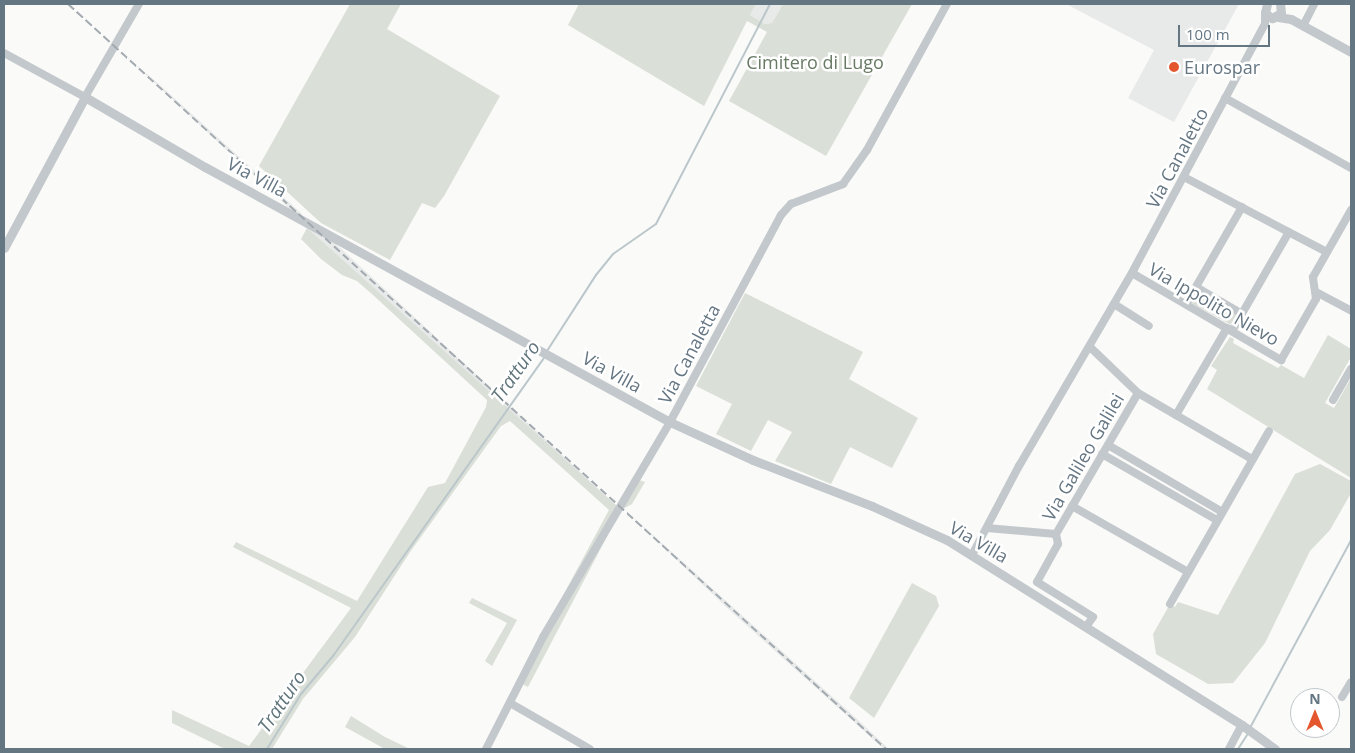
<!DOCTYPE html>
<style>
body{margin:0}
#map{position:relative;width:1355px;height:753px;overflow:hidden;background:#fafaf8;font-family:"Open Sans",sans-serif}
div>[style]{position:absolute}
.built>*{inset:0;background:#e8e9e9}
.green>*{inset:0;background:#dadfd7;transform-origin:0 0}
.stream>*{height:2px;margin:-1px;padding:0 1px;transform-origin:1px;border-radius:1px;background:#bbc7cb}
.minor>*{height:8px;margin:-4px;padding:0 4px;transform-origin:4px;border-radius:4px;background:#c3c8cc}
.tertiary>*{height:9px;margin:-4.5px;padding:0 4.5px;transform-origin:4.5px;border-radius:4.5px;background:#c3c8cc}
.rail>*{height:2px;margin-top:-1px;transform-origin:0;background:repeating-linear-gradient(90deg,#a2aab0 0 8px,transparent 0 12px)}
.dots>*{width:14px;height:14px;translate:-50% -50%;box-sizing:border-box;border:2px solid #fff;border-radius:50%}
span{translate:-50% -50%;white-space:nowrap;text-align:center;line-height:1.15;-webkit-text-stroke:5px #fff;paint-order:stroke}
.park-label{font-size:18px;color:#687a64}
.poi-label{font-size:18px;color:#657683}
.left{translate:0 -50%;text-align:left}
.street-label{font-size:18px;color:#657683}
.water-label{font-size:19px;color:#60757c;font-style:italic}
.frame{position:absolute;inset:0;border:5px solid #657683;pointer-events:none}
.north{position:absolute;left:1290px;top:688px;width:50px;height:50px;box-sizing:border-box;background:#fff;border:1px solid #c1c8cd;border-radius:50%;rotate:0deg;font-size:14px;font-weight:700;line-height:20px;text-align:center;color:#657683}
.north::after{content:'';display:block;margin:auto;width:18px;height:22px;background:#e4572e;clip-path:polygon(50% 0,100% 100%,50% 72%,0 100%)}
.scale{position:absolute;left:1178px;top:25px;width:92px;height:22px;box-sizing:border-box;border:2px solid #657683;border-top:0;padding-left:6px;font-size:15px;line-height:18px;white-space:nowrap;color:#657683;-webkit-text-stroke:4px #fff;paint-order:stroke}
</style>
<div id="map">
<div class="built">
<div style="clip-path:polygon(756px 4px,783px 4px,772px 23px,765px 24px,750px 15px)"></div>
<div style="clip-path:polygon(1066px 4px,1239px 4px,1174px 122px,1128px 98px,1154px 50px)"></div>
<div style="clip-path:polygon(117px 48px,161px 86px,303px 215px,292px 211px)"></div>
<div style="clip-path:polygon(307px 228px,334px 242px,617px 506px,359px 276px)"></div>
<div style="clip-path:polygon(623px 508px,857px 719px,889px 749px,884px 749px,725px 606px)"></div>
</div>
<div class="green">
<div style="clip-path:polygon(350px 4px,401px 4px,387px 29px,500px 96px,444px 196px,435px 208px,422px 203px,390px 260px,321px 223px,259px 166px)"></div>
<div style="clip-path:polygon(579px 4px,756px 4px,750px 15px,765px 24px,772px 23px,783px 4px,912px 4px,826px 156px,729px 101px,767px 32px,747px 21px,704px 106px,568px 25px)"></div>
<div style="clip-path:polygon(307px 228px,617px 506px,633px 478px,645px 482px,632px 504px,621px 510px,528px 687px,517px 681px,609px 510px,510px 421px,501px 426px,410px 552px,355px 637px,303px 699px,272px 749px,225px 749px,172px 723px,172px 710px,249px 746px,351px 608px,233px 547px,236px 542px,357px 601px,428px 487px,445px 483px,486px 407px,487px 400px,373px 295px,357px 281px,342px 275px,321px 259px,301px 239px)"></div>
<div style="left:1197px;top:290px;width:49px;height:14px;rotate:29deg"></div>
<div style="clip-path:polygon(745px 293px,863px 352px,849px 379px,918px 418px,892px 468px,850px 447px,831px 484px,775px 461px,792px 432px,768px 420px,751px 451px,716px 434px,732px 404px,696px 386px)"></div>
<div style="clip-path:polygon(1328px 335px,1351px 349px,1351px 357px,1325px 403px,1334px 408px,1351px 378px,1351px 478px,1207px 389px,1217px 370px,1211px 366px,1230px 337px,1234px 339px,1233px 343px,1278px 368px,1281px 365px,1304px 378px)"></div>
<div style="clip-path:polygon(1320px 464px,1351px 481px,1351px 493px,1330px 530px,1310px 551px,1265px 643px,1238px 677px,1233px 683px,1208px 684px,1156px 654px,1153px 634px,1170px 604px,1175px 607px,1178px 602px,1218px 615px,1295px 474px)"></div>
<div style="clip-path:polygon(912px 583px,936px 596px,939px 606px,874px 718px,849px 698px)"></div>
<div style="clip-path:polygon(472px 598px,517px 620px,492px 666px,485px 661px,507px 623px,469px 603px)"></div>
<div style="clip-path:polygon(351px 716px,385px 737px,410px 749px,385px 749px,345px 727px)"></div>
</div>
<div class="stream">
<div style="left:547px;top:351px;width:90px;rotate:-57.2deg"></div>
<div style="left:596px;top:275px;width:27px;rotate:-51deg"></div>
<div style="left:613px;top:254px;width:52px;rotate:-34.9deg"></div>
<div style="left:656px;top:224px;width:248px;rotate:-62.6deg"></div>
<div style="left:1251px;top:726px;width:211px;rotate:-61.7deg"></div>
<div style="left:267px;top:749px;width:65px;rotate:-58.3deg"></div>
<div style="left:301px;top:694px;width:50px;rotate:-49.9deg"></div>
<div style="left:333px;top:656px;width:365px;rotate:-54.7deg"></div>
<div style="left:1238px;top:749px;width:17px;rotate:-57deg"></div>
</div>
<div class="minor">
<div style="left:1303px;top:26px;width:25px;rotate:-63deg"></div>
<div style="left:4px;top:53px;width:92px;rotate:28.5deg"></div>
<div style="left:85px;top:97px;width:108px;rotate:-59.9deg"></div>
<div style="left:1225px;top:98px;width:144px;rotate:29.1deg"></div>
<div style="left:1184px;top:177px;width:161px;rotate:27.7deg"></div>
<div style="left:1132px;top:273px;width:173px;rotate:30.3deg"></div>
<div style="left:1281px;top:360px;width:70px;rotate:-60.2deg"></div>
<div style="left:1316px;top:299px;width:22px;rotate:-98deg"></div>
<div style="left:1313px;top:277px;width:77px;rotate:-60.4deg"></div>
<div style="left:1196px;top:287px;width:53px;rotate:30.4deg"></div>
<div style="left:1316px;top:292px;width:40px;rotate:28deg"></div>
<div style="left:1114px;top:304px;width:41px;rotate:32.2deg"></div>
<div style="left:1186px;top:304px;width:112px;rotate:-60deg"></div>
<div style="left:1232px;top:331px;width:114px;rotate:-60.1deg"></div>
<div style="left:1090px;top:347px;width:66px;rotate:43.8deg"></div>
<div style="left:1138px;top:393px;width:132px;rotate:30.1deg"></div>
<div style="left:1333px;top:400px;width:36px;rotate:-60deg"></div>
<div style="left:1176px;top:415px;width:101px;rotate:-59.6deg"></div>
<div style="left:1108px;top:445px;width:132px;rotate:30.4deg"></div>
<div style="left:1102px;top:454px;width:133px;rotate:29.9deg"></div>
<div style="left:1072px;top:506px;width:133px;rotate:29.6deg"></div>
<div style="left:987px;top:528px;width:69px;rotate:5deg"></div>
<div style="left:1056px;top:534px;width:163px;rotate:-59.8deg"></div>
<div style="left:1056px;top:534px;width:10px;rotate:79deg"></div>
<div style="left:1058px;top:544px;width:43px;rotate:118.9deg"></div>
<div style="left:1037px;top:582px;width:66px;rotate:32deg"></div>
<div style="left:1093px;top:617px;width:12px;rotate:125deg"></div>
<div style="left:972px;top:555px;width:101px;rotate:-62.2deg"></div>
<div style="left:1019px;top:466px;width:228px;rotate:-59.7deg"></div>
<div style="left:1134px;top:269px;width:278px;rotate:-61.9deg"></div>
<div style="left:1265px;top:24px;width:11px;rotate:-90deg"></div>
<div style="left:1170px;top:604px;width:199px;rotate:-60.2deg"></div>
<div style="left:1342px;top:697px;width:17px;rotate:-59deg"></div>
<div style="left:510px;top:703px;width:92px;rotate:29.9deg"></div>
<div style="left:486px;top:749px;width:126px;rotate:-63deg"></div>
<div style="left:543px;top:637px;width:250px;rotate:-59.4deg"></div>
<div style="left:670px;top:422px;width:235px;rotate:-61.8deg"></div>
<div style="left:781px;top:215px;width:15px;rotate:-48deg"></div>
<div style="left:791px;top:204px;width:56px;rotate:-21deg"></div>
<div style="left:843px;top:184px;width:42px;rotate:-54.8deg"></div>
<div style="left:867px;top:150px;width:166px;rotate:-61.3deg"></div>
<div style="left:1229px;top:749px;width:27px;rotate:-62deg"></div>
</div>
<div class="tertiary">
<div style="left:1267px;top:4px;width:9px;rotate:103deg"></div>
<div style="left:1265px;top:13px;width:9px;rotate:36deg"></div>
<div style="left:1272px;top:18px;width:10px;rotate:-29deg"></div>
<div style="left:1281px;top:13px;width:9px;rotate:-96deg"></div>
<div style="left:1278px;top:17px;width:13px;rotate:9deg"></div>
<div style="left:1291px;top:19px;width:68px;rotate:28.8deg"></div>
<div style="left:4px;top:248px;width:171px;rotate:-61.8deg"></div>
<div style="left:85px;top:97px;width:139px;rotate:30.3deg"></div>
<div style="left:205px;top:167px;width:530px;rotate:28.74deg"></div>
<div style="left:670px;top:422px;width:91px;rotate:24.6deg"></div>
<div style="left:753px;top:460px;width:128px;rotate:21.1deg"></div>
<div style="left:872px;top:506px;width:82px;rotate:24.4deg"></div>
<div style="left:947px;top:540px;width:348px;rotate:32.1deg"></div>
<div style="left:1242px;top:725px;width:41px;rotate:36deg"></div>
</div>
<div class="rail">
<div style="left:68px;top:4px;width:1106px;rotate:42.33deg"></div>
</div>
<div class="dots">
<div style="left:1174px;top:67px;background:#e4572e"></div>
</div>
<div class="park-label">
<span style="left:815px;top:62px">Cimitero di Lugo</span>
</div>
<div class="poi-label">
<span class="left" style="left:1184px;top:67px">Eurospar</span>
</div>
<div class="street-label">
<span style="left:1177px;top:158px;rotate:-62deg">Via Canaletto</span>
<span style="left:257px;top:177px;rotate:28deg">Via Villa</span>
<span style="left:1214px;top:304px;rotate:30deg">Via Ippolito Nievo</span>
<span style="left:689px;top:354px;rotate:-62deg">Via Canaletta</span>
<span style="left:612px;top:372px;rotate:29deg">Via Villa</span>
<span style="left:1083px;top:457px;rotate:-60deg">Via Galileo Galilei</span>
<span style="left:979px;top:542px;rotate:30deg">Via Villa</span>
</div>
<div class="water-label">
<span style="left:516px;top:372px;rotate:-55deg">Tratturo</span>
<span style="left:282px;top:702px;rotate:-56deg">Tratturo</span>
</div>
<div class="frame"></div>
<div class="north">N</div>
<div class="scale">100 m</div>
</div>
